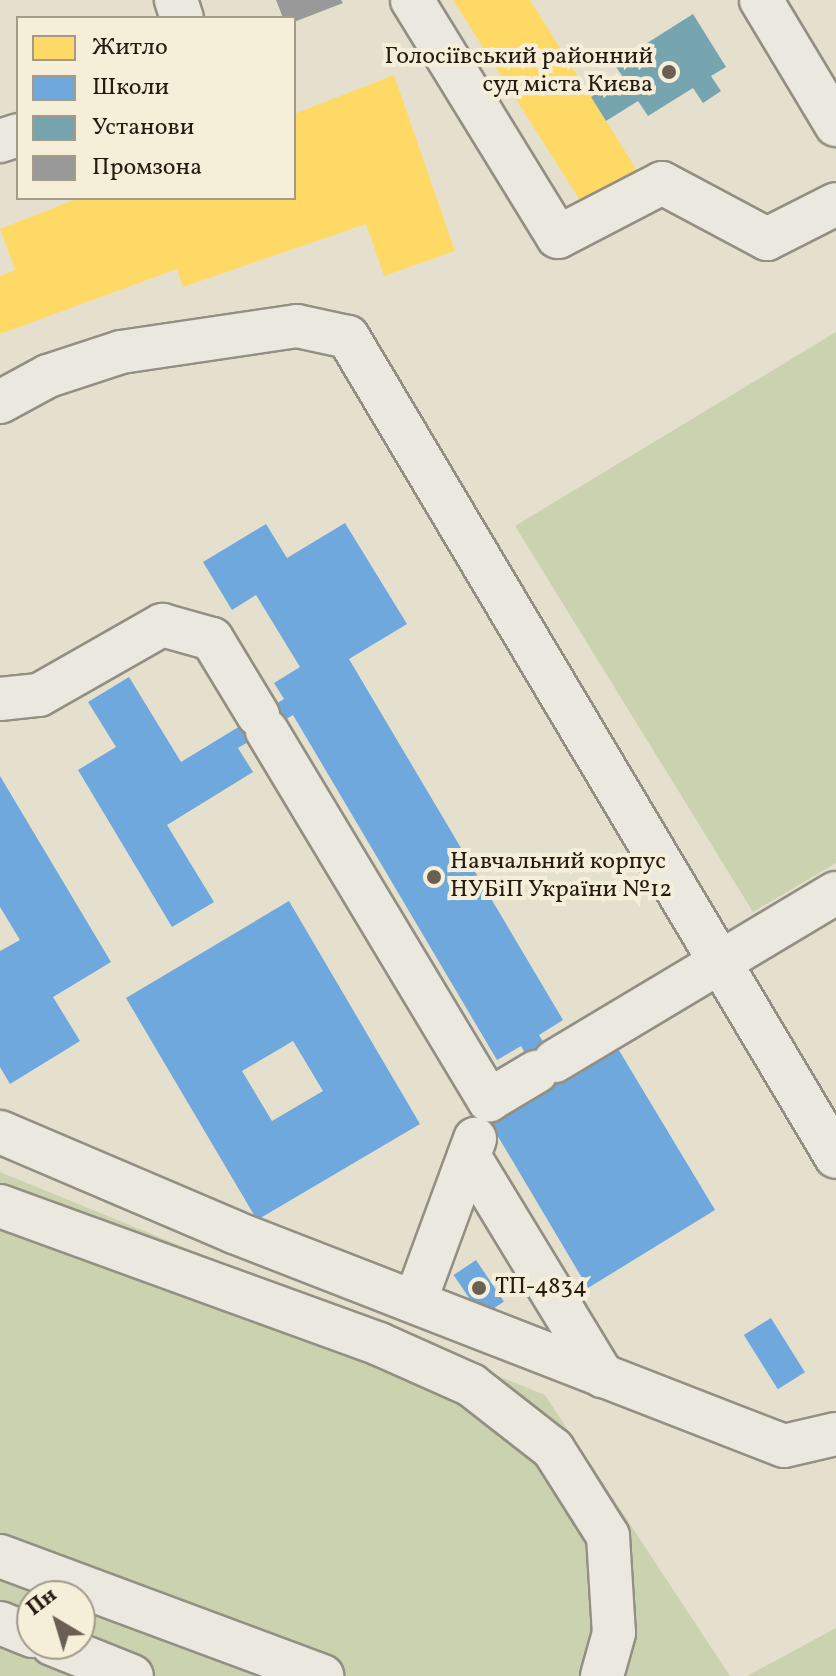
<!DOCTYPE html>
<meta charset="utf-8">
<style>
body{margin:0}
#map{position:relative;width:836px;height:1676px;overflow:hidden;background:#e5e0ce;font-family:Vollkorn,serif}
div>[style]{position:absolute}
.green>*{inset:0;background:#cbd2af}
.homes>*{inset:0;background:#ffd966}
.schools>*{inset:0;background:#6fa8dc;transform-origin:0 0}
.public>*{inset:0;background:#76a5af}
.industry>*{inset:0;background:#999}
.roads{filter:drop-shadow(2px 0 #938f83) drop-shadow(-2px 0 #938f83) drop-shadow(0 2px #938f83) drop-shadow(0 -2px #938f83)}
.minor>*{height:42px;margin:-21px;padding:0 21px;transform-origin:21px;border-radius:21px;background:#ebe8df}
.dots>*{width:22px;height:22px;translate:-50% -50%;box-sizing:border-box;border:4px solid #f5efd9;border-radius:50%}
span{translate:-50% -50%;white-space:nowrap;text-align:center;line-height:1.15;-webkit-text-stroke:8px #f5efd9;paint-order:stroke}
.poi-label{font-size:24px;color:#271a10}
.right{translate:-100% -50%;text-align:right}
.left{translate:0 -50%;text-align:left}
.legend{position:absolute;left:16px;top:16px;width:280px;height:184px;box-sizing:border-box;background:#f5efd9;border:2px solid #a39a89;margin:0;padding:10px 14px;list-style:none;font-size:24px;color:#271a10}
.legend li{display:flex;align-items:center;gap:16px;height:40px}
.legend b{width:40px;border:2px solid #a39a89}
.north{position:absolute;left:16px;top:1580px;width:80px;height:80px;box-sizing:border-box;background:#f5efd9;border:2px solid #a39a89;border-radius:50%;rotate:322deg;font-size:22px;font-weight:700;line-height:32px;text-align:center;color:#271a10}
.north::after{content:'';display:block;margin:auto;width:28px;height:36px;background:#6a5f52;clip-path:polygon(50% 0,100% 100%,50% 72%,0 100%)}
</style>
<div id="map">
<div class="green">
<div style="clip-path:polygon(836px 332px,836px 863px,753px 912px,515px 526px)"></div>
<div style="clip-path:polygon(evenodd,0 1172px,545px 1395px,730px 1676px,0 1676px,0 1172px,32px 1596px,80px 1596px,80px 1644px,32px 1644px,32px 1596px)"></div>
<div style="clip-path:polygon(836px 1628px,836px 1676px,747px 1676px)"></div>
</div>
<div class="homes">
<div style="clip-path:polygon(453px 0,530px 0,640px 175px,586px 210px)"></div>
<div style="clip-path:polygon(394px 75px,455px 251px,384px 276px,366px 224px,183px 287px,177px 269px,0 334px,0 276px,15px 270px,0 229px,79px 198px,294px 198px,294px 114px)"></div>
</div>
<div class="schools">
<div style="clip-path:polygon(345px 523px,407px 624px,349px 659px,563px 1020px,539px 1035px,565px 1078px,617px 1047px,715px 1210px,588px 1288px,490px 1123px,546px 1089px,521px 1046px,497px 1060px,293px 715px,238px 748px,253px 772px,167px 825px,214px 902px,172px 927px,78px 770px,116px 747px,88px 702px,129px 677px,181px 762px,284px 699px,274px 683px,300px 667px,256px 595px,232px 610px,203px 562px,266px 524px,287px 558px)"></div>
<div style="clip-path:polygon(0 776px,111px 962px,53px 997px,80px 1041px,10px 1084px,0 1067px,0 951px,20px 940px,0 907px)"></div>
<div style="clip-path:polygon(evenodd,289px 901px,420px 1124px,257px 1220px,126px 998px,289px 901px,293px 1041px,323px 1091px,272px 1121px,242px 1071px,293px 1041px)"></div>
<div style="left:476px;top:1260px;width:50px;height:27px;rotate:56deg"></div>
<div style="left:771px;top:1318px;width:64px;height:32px;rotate:58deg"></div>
</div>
<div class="public">
<div style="clip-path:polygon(693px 14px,726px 67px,711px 76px,721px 91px,703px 103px,693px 88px,648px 116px,638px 101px,606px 121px,591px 97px,623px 77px,614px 64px)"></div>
</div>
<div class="industry">
<div style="clip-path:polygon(276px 0,341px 0,343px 3px,294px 22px,294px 18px,283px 18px)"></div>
</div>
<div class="roads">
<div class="minor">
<div style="left:176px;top:0;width:19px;rotate:72deg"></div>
<div style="left:412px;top:0;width:278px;rotate:58.4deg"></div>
<div style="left:558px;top:237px;width:117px;rotate:-27.4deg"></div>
<div style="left:662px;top:183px;width:119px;rotate:28.1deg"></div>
<div style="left:767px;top:239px;width:77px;rotate:-26.9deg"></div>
<div style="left:761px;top:0;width:146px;rotate:59deg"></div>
<div style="left:0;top:141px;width:19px;rotate:-18deg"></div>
<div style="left:0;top:402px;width:55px;rotate:-28.4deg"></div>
<div style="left:48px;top:376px;width:77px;rotate:-18.2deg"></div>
<div style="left:121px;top:352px;width:178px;rotate:-8.4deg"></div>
<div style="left:297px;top:326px;width:52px;rotate:12.2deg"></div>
<div style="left:348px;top:337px;width:954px;rotate:59.24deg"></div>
<div style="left:0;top:699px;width:39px;rotate:-6deg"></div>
<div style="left:39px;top:695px;width:142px;rotate:-29.6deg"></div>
<div style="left:162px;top:625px;width:52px;rotate:15.6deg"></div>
<div style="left:212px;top:639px;width:89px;rotate:58.8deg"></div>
<div style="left:267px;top:731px;width:431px;rotate:59deg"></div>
<div style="left:489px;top:1100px;width:55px;rotate:-30.8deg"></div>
<div style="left:555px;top:1061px;width:327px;rotate:-30.9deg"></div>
<div style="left:0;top:1132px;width:254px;rotate:23.1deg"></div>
<div style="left:234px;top:1232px;width:590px;rotate:21.26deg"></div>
<div style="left:784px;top:1446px;width:53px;rotate:-13deg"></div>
<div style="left:469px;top:1156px;width:258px;rotate:58.7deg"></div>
<div style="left:0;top:1206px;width:403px;rotate:20deg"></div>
<div style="left:379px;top:1344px;width:101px;rotate:24deg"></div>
<div style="left:471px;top:1385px;width:104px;rotate:38deg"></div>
<div style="left:553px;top:1449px;width:103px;rotate:57.7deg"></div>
<div style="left:608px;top:1536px;width:97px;rotate:86.5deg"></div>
<div style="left:614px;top:1633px;width:45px;rotate:105.6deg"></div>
<div style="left:415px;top:1302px;width:174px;rotate:-69.8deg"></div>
<div style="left:0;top:1556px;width:344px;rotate:20.4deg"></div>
<div style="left:0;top:1623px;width:35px;rotate:22deg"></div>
<div style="left:52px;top:1644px;width:86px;rotate:21.8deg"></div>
</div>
</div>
<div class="dots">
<div style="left:669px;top:72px;background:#6a5f52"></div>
<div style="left:434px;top:877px;background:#6a5f52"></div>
<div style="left:479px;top:1288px;background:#6a5f52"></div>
</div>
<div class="poi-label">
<span class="right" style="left:653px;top:72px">Голосіївський районний<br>суд міста Києва</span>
<span class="left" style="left:450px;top:877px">Навчальний корпус<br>НУБіП України №12</span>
<span class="left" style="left:495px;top:1288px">ТП-4834</span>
</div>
<ul class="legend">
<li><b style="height:22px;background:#ffd966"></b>Житло</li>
<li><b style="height:22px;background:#6fa8dc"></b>Школи</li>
<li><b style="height:22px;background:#76a5af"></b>Установи</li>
<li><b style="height:22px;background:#999"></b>Промзона</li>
</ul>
<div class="north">Пн</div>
</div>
